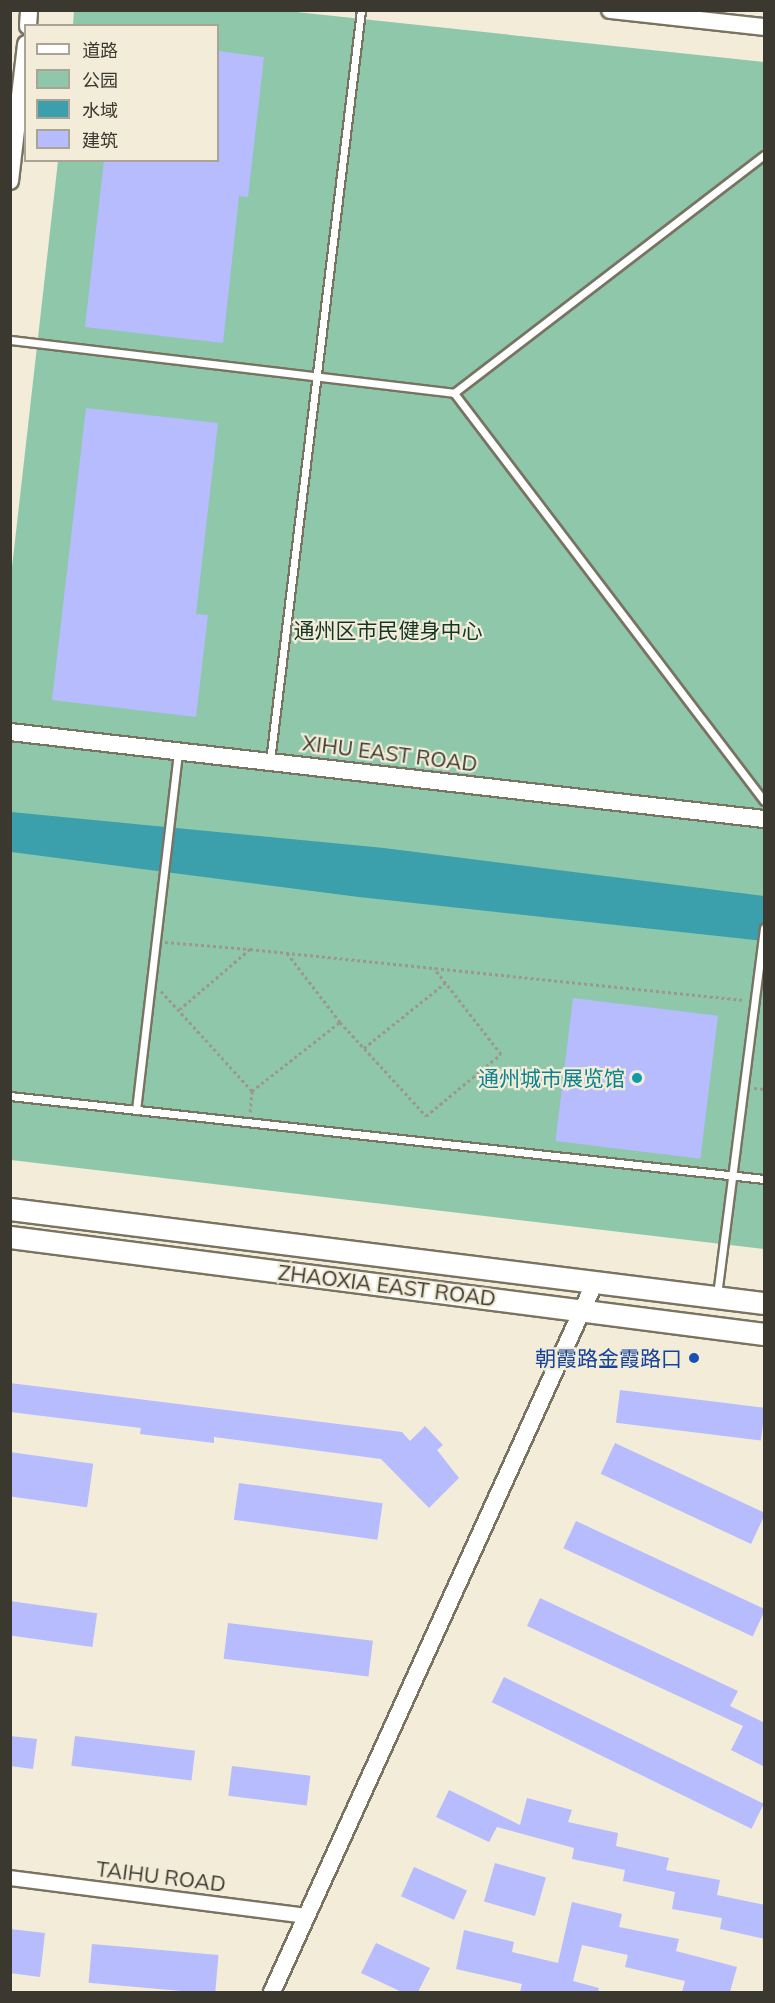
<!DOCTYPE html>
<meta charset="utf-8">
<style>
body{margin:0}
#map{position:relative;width:775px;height:2003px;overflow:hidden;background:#f2ecd8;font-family:Mulish,"Noto Sans SC",sans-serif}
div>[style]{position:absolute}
.green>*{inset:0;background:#8ec7aa}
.water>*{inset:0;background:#3b9fac}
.building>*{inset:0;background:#b7bcfe;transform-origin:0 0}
.path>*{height:3px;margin-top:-1.5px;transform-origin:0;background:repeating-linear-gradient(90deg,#9d998a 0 3px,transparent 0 6px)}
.roads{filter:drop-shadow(2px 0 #797362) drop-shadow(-2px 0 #797362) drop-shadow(0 2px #797362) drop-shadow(0 -2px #797362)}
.service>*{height:7px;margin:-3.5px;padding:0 3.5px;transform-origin:3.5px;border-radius:3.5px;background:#fff}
.minor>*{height:14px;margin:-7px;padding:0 7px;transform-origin:7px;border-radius:7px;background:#fff}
.tertiary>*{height:16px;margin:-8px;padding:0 8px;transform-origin:8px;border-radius:8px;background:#fff}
.primary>*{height:21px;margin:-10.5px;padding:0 10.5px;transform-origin:10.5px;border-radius:10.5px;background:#fff}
.dots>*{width:16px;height:16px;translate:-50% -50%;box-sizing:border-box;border:3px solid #f2ecd8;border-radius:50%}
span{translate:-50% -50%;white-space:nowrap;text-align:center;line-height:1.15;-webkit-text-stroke:4.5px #f2ecd8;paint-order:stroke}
.park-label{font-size:21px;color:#143626}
.street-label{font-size:21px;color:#3b3830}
.culture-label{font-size:21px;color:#0d838f}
.right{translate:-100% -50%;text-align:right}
.transit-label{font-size:21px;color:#164399}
.frame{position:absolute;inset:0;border:12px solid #3b3830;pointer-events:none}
.legend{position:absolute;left:24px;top:24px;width:195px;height:138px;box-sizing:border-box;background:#f2ecd8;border:2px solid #a9a495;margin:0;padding:8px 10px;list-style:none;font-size:18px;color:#3b3830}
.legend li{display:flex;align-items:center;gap:12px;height:30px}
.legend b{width:30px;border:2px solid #a9a495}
</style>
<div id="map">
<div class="green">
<div style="clip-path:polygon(74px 11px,287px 11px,764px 62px,764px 1249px,11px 1160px,10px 585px,58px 161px,218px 160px,218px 26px,73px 25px)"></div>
</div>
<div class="water">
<div style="clip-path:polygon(11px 812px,384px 848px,764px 896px,764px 941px,359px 897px,11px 852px)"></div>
</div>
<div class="building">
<div style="clip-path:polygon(218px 51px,264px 57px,248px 197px,239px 196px,223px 343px,85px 327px,104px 160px,218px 160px)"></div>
<div style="clip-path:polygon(86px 408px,218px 423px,196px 614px,208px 615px,196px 717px,52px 700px)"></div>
<div style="left:573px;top:998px;width:146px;height:144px;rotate:7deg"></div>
<div style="clip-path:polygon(10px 1383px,402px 1432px,410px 1441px,425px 1426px,443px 1445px,437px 1450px,459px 1478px,429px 1508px,381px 1459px,214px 1437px,214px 1443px,140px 1434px,141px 1428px,10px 1412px)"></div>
<div style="left:620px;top:1390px;width:146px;height:33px;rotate:7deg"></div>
<div style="left:615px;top:1443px;width:166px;height:34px;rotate:25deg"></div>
<div style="left:10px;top:1452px;width:84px;height:44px;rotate:8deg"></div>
<div style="left:239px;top:1483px;width:145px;height:37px;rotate:8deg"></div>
<div style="left:576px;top:1521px;width:209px;height:30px;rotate:25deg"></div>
<div style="clip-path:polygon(540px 1598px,738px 1691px,730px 1706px,765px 1723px,765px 1767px,731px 1750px,743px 1726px,527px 1626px)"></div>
<div style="left:10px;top:1601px;width:88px;height:34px;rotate:8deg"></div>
<div style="left:228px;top:1623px;width:146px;height:36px;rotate:7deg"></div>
<div style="left:504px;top:1677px;width:289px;height:28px;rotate:26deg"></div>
<div style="clip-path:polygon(10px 1736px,37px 1739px,33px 1769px,10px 1766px)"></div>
<div style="left:75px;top:1736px;width:121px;height:30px;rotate:7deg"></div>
<div style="left:232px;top:1766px;width:79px;height:30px;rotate:7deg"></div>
<div style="clip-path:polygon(449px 1790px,520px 1825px,527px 1798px,572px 1810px,568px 1822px,618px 1833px,616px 1846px,669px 1858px,666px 1870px,720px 1880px,717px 1895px,765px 1905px,765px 1939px,720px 1929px,722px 1918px,672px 1909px,675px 1892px,623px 1881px,625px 1870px,572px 1859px,574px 1848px,497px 1827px,489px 1842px,436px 1817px)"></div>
<div style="left:495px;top:1863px;width:53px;height:40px;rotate:16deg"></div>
<div style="left:414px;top:1867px;width:58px;height:32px;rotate:24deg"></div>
<div style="clip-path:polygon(572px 1902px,622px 1914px,619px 1927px,679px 1939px,676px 1951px,737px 1967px,730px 1992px,682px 1992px,685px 1981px,625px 1967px,628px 1955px,582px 1945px,573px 1981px,599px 1988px,598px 1992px,520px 1992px,522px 1984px,456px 1969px,464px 1930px,514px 1942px,512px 1952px,558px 1963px)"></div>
<div style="clip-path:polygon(10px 1929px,45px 1933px,40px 1977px,10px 1973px)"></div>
<div style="clip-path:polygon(376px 1943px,430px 1968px,418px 1992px,402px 1992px,361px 1973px)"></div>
<div style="left:92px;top:1944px;width:127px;height:39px;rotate:5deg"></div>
</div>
<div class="path">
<div style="left:165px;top:942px;width:85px;rotate:4.7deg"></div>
<div style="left:250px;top:949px;width:92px;rotate:139.4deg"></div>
<div style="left:250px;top:949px;width:497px;rotate:5.9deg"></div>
<div style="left:161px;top:991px;width:135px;rotate:47.7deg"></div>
<div style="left:252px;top:1091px;width:22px;rotate:95deg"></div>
<div style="left:340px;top:1022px;width:127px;rotate:47.5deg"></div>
<div style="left:426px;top:1116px;width:97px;rotate:-39.6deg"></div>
<div style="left:501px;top:1054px;width:109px;rotate:-127.9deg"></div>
<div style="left:364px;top:1048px;width:104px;rotate:-38.7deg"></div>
<div style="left:754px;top:1088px;width:10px;rotate:6deg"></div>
<div style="left:252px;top:1091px;width:112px;rotate:-38.1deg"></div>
<div style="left:340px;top:1022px;width:87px;rotate:-127.5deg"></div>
</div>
<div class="roads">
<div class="service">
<div style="left:764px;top:155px;width:391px;rotate:142.5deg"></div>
<div style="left:454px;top:393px;width:512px;rotate:52.77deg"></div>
<div style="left:10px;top:340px;width:447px;rotate:6.8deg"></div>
<div style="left:270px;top:761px;width:756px;rotate:-83.09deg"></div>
<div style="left:10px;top:1096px;width:759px;rotate:6.28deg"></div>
<div style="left:136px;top:1110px;width:360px;rotate:-83.3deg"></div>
<div style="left:717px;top:1295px;width:370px;rotate:-82.7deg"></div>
</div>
<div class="minor">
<div style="left:10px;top:1878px;width:298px;rotate:7.3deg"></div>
</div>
<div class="tertiary">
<div style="left:610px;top:10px;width:155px;rotate:6.3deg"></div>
<div style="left:28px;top:26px;width:16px;rotate:-86deg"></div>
<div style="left:10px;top:181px;width:138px;rotate:-83.3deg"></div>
<div style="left:10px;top:732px;width:759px;rotate:6.58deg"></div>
<div style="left:272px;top:1992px;width:778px;rotate:-65.54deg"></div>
</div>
<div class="primary">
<div style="left:10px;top:1209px;width:760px;rotate:7.11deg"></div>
<div style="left:10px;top:1237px;width:760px;rotate:7.33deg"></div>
</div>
</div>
<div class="dots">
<div style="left:637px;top:1078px;background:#0f9aa8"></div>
<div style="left:694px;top:1358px;background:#1a4fb4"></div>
</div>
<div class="park-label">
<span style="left:388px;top:630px">通州区市民健身中心</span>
</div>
<div class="street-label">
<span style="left:390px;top:753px;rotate:7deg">XIHU EAST ROAD</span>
<span style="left:387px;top:1285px;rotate:7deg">ZHAOXIA EAST ROAD</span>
<span style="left:161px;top:1876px;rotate:7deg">TAIHU ROAD</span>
</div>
<div class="culture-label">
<span class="right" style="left:625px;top:1078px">通州城市展览馆</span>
</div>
<div class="transit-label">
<span class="right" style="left:682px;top:1358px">朝霞路金霞路口</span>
</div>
<div class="frame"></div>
<ul class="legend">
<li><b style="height:8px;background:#fff"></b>道路</li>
<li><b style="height:16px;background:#8ec7aa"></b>公园</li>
<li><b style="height:16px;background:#3b9fac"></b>水域</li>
<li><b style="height:16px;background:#b7bcfe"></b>建筑</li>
</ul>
</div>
